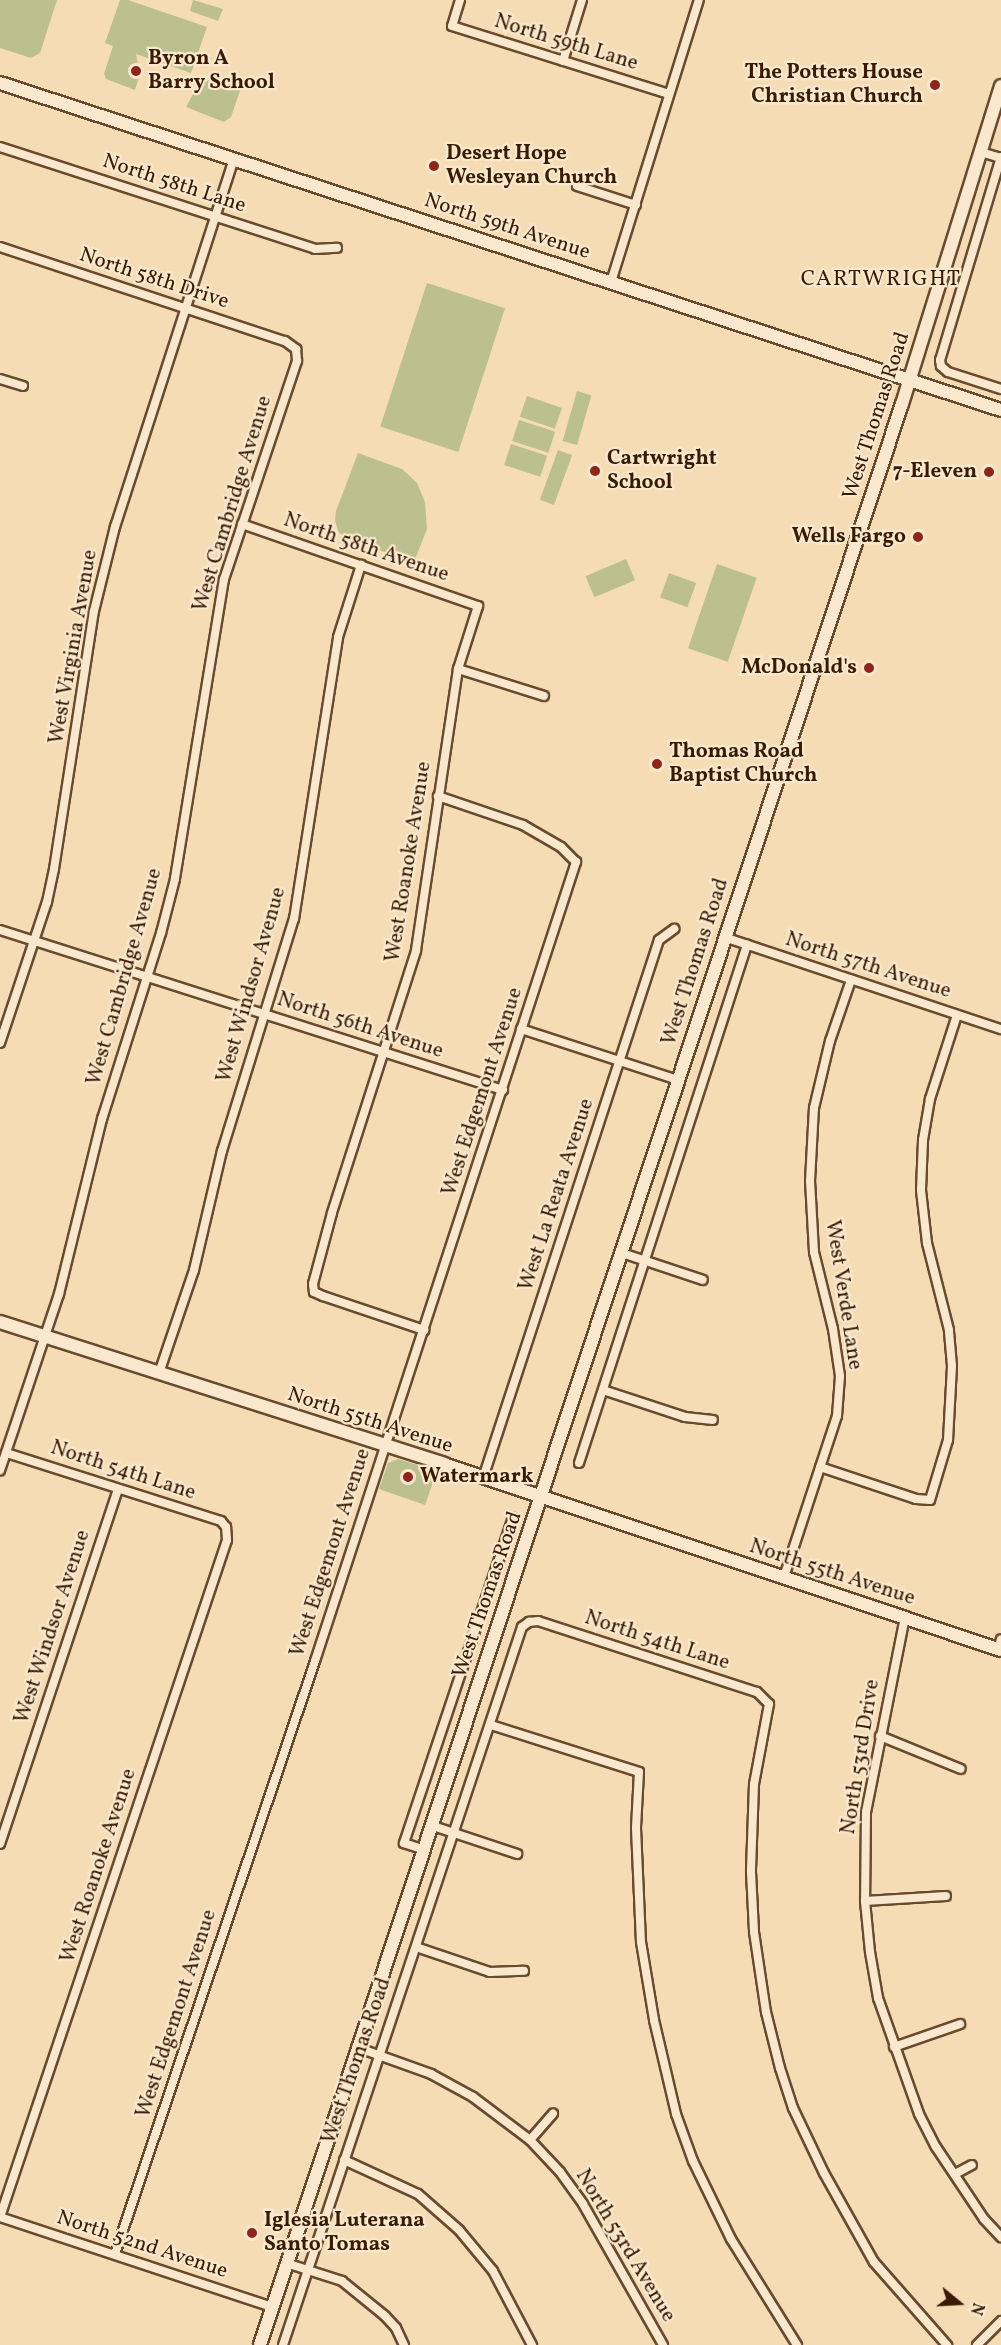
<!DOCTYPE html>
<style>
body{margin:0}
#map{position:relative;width:1001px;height:2345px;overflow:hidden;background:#f6dcb4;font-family:Vollkorn,serif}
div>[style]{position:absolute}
.green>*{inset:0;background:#bbc08e;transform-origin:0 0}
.roads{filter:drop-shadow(2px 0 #684b2f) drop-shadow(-2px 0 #684b2f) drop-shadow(0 2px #684b2f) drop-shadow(0 -2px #684b2f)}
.street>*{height:8px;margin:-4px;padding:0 4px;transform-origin:4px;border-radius:4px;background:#f9e8ce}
.secondary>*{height:12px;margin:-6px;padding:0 6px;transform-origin:6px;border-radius:6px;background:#f9e8ce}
.dots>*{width:16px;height:16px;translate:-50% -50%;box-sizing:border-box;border:3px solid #f9e8ce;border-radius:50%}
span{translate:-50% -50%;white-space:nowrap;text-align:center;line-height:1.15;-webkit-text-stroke:4.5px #f9e8ce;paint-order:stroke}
.street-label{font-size:21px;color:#391b03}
.poi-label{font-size:21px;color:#391b03;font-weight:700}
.left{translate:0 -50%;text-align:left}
.right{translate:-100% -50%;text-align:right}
.neighbourhood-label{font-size:22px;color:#391b03;letter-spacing:1.5px}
.north{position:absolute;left:929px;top:2273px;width:60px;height:60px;-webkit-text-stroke:4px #f9e8ce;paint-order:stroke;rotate:108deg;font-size:16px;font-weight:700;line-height:24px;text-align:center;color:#391b03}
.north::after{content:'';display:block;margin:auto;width:21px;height:27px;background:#391b03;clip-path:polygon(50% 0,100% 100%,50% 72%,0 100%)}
</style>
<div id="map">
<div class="green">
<div style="clip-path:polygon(0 0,57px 0,40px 53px,31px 58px,0 48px)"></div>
<div style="clip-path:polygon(120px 0,128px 0,207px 27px,191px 73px,136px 54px,140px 74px,135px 90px,106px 79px,104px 74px,113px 46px,105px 43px)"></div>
<div style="clip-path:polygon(193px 0,223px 9px,218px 21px,190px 11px)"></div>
<div style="clip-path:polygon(212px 78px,228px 78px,243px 82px,231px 117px,224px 122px,186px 107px,197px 87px)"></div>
<div style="left:427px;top:283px;width:82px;height:151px;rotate:18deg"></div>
<div style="left:577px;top:391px;width:15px;height:52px;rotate:16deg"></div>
<div style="left:527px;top:396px;width:37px;height:22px;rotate:19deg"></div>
<div style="left:519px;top:420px;width:38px;height:22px;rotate:18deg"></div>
<div style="left:511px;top:444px;width:38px;height:22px;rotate:18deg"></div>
<div style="left:558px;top:450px;width:15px;height:53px;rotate:20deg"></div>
<div style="clip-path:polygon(358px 453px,402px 469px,417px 483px,425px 502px,427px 529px,414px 562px,358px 543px,339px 533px,335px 521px,336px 511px)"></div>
<div style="left:626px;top:559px;width:23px;height:44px;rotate:67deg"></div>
<div style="left:717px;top:564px;width:42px;height:89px;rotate:19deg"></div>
<div style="left:669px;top:573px;width:29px;height:26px;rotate:20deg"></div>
<div style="clip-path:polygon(398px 1459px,437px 1471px,425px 1505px,379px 1489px,388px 1463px)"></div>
</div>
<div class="roads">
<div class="street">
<div style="left:460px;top:0;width:27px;rotate:107deg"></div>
<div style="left:452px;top:26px;width:227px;rotate:17.4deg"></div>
<div style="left:563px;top:61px;width:64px;rotate:-72.7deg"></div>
<div style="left:0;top:147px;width:331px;rotate:17.9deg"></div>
<div style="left:315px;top:249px;width:22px;rotate:-3deg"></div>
<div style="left:981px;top:152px;width:21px;rotate:17deg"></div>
<div style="left:1001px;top:157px;width:212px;rotate:106.7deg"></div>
<div style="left:940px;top:360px;width:6px;rotate:81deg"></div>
<div style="left:941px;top:366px;width:9px;rotate:41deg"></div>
<div style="left:948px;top:372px;width:56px;rotate:17.8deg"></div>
<div style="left:577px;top:186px;width:62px;rotate:17.9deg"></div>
<div style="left:0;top:247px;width:300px;rotate:18.3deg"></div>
<div style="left:285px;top:341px;width:14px;rotate:36deg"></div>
<div style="left:296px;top:349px;width:12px;rotate:85deg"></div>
<div style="left:297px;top:361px;width:230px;rotate:108.5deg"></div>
<div style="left:224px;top:579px;width:304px;rotate:99.3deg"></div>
<div style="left:175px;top:879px;width:56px;rotate:104.5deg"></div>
<div style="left:161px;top:933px;width:195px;rotate:107.6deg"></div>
<div style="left:102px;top:1119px;width:180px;rotate:103.8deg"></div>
<div style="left:59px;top:1294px;width:186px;rotate:108.5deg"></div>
<div style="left:611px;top:282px;width:295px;rotate:-72.7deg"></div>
<div style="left:0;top:379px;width:24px;rotate:17deg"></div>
<div style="left:242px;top:524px;width:250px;rotate:19.2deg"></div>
<div style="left:478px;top:606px;width:66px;rotate:107.6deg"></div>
<div style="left:458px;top:669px;width:285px;rotate:98.5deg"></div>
<div style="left:416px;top:951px;width:275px;rotate:107.8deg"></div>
<div style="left:332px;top:1213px;width:73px;rotate:105deg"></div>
<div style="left:313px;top:1284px;width:8px;rotate:83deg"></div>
<div style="left:314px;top:1292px;width:10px;rotate:24deg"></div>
<div style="left:323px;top:1296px;width:107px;rotate:18.6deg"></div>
<div style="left:458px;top:669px;width:90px;rotate:17.4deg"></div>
<div style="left:0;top:930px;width:528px;rotate:17.65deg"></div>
<div style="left:724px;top:937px;width:292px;rotate:18.4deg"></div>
<div style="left:521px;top:1029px;width:165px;rotate:18deg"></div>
<div style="left:0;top:1043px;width:149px;rotate:-71.6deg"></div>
<div style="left:47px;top:902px;width:34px;rotate:-78deg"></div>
<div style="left:54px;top:869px;width:261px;rotate:-81.2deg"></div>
<div style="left:94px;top:611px;width:87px;rotate:-76deg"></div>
<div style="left:115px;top:527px;width:387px;rotate:-72.1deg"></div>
<div style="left:622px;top:1253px;width:85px;rotate:18.4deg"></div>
<div style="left:159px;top:1373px;width:109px;rotate:-71.2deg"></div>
<div style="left:194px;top:1270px;width:122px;rotate:-76.8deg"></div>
<div style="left:222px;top:1151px;width:243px;rotate:-72.8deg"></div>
<div style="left:294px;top:919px;width:285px;rotate:-81.1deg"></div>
<div style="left:338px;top:637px;width:76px;rotate:-72.3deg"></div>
<div style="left:603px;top:1390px;width:86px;rotate:18.2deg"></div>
<div style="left:685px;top:1417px;width:28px;rotate:6deg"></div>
<div style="left:579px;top:1463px;width:545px;rotate:-72.03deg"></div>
<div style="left:820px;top:1467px;width:101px;rotate:18.4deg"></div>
<div style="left:916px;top:1499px;width:14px;rotate:4deg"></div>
<div style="left:930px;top:1500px;width:63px;rotate:-73.3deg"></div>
<div style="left:948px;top:1440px;width:74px;rotate:-86.9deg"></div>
<div style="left:952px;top:1366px;width:36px;rotate:-95deg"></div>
<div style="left:949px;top:1330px;width:90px;rotate:-104.2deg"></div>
<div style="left:927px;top:1243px;width:53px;rotate:-96.5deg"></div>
<div style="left:921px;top:1190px;width:50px;rotate:-87.7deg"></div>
<div style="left:923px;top:1140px;width:42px;rotate:-80.3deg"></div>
<div style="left:930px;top:1099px;width:88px;rotate:-72.2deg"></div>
<div style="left:483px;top:1478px;width:566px;rotate:-71.89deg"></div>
<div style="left:659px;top:940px;width:19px;rotate:-36deg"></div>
<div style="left:784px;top:1577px;width:169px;rotate:-71.8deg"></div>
<div style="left:837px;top:1416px;width:40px;rotate:-85.7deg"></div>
<div style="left:840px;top:1376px;width:48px;rotate:-98.5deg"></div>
<div style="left:833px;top:1329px;width:79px;rotate:-103.9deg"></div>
<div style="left:814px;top:1252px;width:71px;rotate:-93.2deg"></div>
<div style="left:810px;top:1181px;width:73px;rotate:-86.9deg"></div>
<div style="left:814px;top:1108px;width:69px;rotate:-76.6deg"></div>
<div style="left:830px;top:1041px;width:65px;rotate:-71deg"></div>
<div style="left:905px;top:1617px;width:199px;rotate:101.3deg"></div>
<div style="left:866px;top:1812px;width:89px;rotate:90.6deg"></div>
<div style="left:865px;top:1901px;width:51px;rotate:84.4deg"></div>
<div style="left:870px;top:1952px;width:47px;rotate:80.1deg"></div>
<div style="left:878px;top:1998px;width:123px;rotate:70.5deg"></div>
<div style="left:919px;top:2114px;width:37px;rotate:63deg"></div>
<div style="left:936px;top:2147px;width:87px;rotate:56.3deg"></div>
<div style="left:984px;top:2219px;width:25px;rotate:47deg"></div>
<div style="left:998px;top:1649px;width:10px;rotate:-73deg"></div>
<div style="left:491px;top:1725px;width:155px;rotate:17.6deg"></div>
<div style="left:639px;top:1772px;width:56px;rotate:93.1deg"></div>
<div style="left:636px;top:1828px;width:114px;rotate:87.5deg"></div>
<div style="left:641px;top:1942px;width:79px;rotate:80.5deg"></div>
<div style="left:654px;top:2020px;width:97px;rotate:76.8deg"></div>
<div style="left:676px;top:2114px;width:50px;rotate:70.1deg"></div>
<div style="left:693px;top:2161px;width:87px;rotate:64deg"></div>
<div style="left:731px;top:2239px;width:125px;rotate:58.1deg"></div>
<div style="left:880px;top:1736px;width:87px;rotate:22.2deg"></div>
<div style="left:430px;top:1825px;width:92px;rotate:18.4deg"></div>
<div style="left:0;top:1844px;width:373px;rotate:-71.6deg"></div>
<div style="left:422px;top:1849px;width:19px;rotate:-162deg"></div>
<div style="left:404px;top:1843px;width:343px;rotate:-71.5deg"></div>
<div style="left:865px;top:1901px;width:81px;rotate:-3.5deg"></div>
<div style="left:416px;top:1947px;width:78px;rotate:18.7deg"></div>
<div style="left:490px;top:1972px;width:34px;rotate:-2deg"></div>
<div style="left:356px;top:2047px;width:80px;rotate:19.8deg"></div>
<div style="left:431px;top:2074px;width:48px;rotate:28.7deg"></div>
<div style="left:473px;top:2097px;width:71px;rotate:37deg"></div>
<div style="left:530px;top:2140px;width:44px;rotate:46.8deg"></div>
<div style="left:560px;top:2172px;width:39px;rotate:54deg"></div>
<div style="left:583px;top:2204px;width:162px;rotate:60.4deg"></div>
<div style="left:894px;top:2047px;width:70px;rotate:-19.2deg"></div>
<div style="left:530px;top:2140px;width:35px;rotate:-49deg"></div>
<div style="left:344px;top:2160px;width:81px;rotate:24.7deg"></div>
<div style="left:418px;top:2194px;width:55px;rotate:41.3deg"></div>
<div style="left:459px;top:2230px;width:53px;rotate:50.3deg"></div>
<div style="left:493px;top:2271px;width:84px;rotate:62.2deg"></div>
<div style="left:955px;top:2174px;width:19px;rotate:-28deg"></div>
<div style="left:0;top:2217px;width:714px;rotate:-71.46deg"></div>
<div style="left:227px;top:1540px;width:13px;rotate:-94deg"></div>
<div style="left:226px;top:1527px;width:8px;rotate:-130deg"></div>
<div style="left:221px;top:1521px;width:225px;rotate:-162.4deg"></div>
<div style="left:0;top:2217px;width:287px;rotate:18.3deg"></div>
<div style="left:115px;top:2254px;width:626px;rotate:-71.36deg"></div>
<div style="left:315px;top:1661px;width:841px;rotate:-71.91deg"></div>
<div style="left:576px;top:862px;width:21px;rotate:-135deg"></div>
<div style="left:561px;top:847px;width:44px;rotate:-149.9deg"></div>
<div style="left:523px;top:825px;width:90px;rotate:-161.2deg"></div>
<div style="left:286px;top:2263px;width:59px;rotate:17.8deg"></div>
<div style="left:342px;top:2281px;width:55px;rotate:39.1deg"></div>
<div style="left:385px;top:2316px;width:16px;rotate:47deg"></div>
<div style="left:396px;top:2328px;width:19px;rotate:65deg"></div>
<div style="left:283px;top:2345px;width:757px;rotate:-71.59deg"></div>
<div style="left:522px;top:1627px;width:9px;rotate:-36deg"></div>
<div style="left:529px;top:1622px;width:9px;rotate:-6deg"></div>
<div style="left:538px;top:1621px;width:230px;rotate:18deg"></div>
<div style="left:757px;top:1692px;width:17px;rotate:45deg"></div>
<div style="left:769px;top:1704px;width:81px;rotate:100.6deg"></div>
<div style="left:754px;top:1784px;width:88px;rotate:92deg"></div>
<div style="left:751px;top:1872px;width:60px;rotate:87.1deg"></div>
<div style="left:754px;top:1932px;width:81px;rotate:81.5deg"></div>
<div style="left:766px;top:2012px;width:58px;rotate:76deg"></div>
<div style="left:780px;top:2068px;width:42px;rotate:72deg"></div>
<div style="left:793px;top:2108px;width:72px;rotate:64.5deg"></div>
<div style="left:824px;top:2173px;width:102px;rotate:60.7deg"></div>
<div style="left:874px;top:2262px;width:111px;rotate:48.7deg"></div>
<div style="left:977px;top:2345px;width:34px;rotate:-45deg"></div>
</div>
<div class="secondary">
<div style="left:0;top:83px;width:1053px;rotate:18.09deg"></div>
<div style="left:0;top:1322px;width:466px;rotate:17.7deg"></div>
<div style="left:444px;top:1464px;width:587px;rotate:18.47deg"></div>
<div style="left:260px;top:2345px;width:2044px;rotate:-71.7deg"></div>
<div style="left:902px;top:404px;width:333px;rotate:-72.7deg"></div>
</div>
</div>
<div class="dots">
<div style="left:136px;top:71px;background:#8f2418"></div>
<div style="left:935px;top:85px;background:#8f2418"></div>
<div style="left:434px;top:166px;background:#8f2418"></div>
<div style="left:595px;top:471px;background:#8f2418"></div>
<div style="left:989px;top:472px;background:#8f2418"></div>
<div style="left:918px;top:537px;background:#8f2418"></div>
<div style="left:869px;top:668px;background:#8f2418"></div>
<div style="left:657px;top:764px;background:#8f2418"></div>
<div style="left:408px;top:1477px;background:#8f2418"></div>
<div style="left:252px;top:2233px;background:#8f2418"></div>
</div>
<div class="street-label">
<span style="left:566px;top:43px;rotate:17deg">North 59th Lane</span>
<span style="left:174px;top:184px;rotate:18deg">North 58th Lane</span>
<span style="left:507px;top:227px;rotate:18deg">North 59th Avenue</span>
<span style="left:154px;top:279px;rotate:18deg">North 58th Drive</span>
<span style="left:877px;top:416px;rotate:-72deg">West Thomas Road</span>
<span style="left:233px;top:504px;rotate:-73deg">West Cambridge Avenue</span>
<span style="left:366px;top:548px;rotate:19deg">North 58th Avenue</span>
<span style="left:74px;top:647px;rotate:-80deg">West Virginia Avenue</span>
<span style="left:409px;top:862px;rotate:-81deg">West Roanoke Avenue</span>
<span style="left:696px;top:962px;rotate:-72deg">West Thomas Road</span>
<span style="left:868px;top:966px;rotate:18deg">North 57th Avenue</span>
<span style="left:125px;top:977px;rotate:-74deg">West Cambridge Avenue</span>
<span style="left:252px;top:985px;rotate:-74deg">West Windsor Avenue</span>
<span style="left:360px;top:1026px;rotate:18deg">North 56th Avenue</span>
<span style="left:483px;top:1092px;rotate:-72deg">West Edgemont Avenue</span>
<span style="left:557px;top:1195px;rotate:-72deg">West La Reata Avenue</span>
<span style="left:843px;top:1295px;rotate:81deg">West Verde Lane</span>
<span style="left:370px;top:1421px;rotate:18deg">North 55th Avenue</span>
<span style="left:123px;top:1471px;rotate:18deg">North 54th Lane</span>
<span style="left:331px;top:1553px;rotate:-72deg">West Edgemont Avenue</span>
<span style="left:832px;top:1573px;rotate:18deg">North 55th Avenue</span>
<span style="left:488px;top:1595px;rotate:-71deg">West Thomas Road</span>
<span style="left:53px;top:1627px;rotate:-72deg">West Windsor Avenue</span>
<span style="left:657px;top:1641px;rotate:18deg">North 54th Lane</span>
<span style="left:861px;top:1757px;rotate:-81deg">North 53rd Drive</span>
<span style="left:99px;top:1866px;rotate:-72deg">West Roanoke Avenue</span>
<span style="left:177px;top:2014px;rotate:-72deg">West Edgemont Avenue</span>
<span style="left:357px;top:2061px;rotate:-71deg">West Thomas Road</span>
<span style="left:142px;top:2245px;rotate:18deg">North 52nd Avenue</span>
<span style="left:625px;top:2246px;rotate:59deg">North 53rd Avenue</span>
</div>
<div class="poi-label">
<span class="left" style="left:148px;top:71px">Byron A<br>Barry School</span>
<span class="right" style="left:923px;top:85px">The Potters House<br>Christian Church</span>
<span class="left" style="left:446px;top:166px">Desert Hope<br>Wesleyan Church</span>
<span class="left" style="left:607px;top:471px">Cartwright<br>School</span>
<span class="right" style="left:977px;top:472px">7-Eleven</span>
<span class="right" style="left:906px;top:537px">Wells Fargo</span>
<span class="right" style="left:857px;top:668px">McDonald's</span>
<span class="left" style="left:669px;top:764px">Thomas Road<br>Baptist Church</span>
<span class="left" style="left:420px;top:1477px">Watermark</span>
<span class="left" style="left:264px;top:2233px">Iglesia Luterana<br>Santo Tomas</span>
</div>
<div class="neighbourhood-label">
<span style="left:881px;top:280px">CARTWRIGHT</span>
</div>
<div class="north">N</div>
</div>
